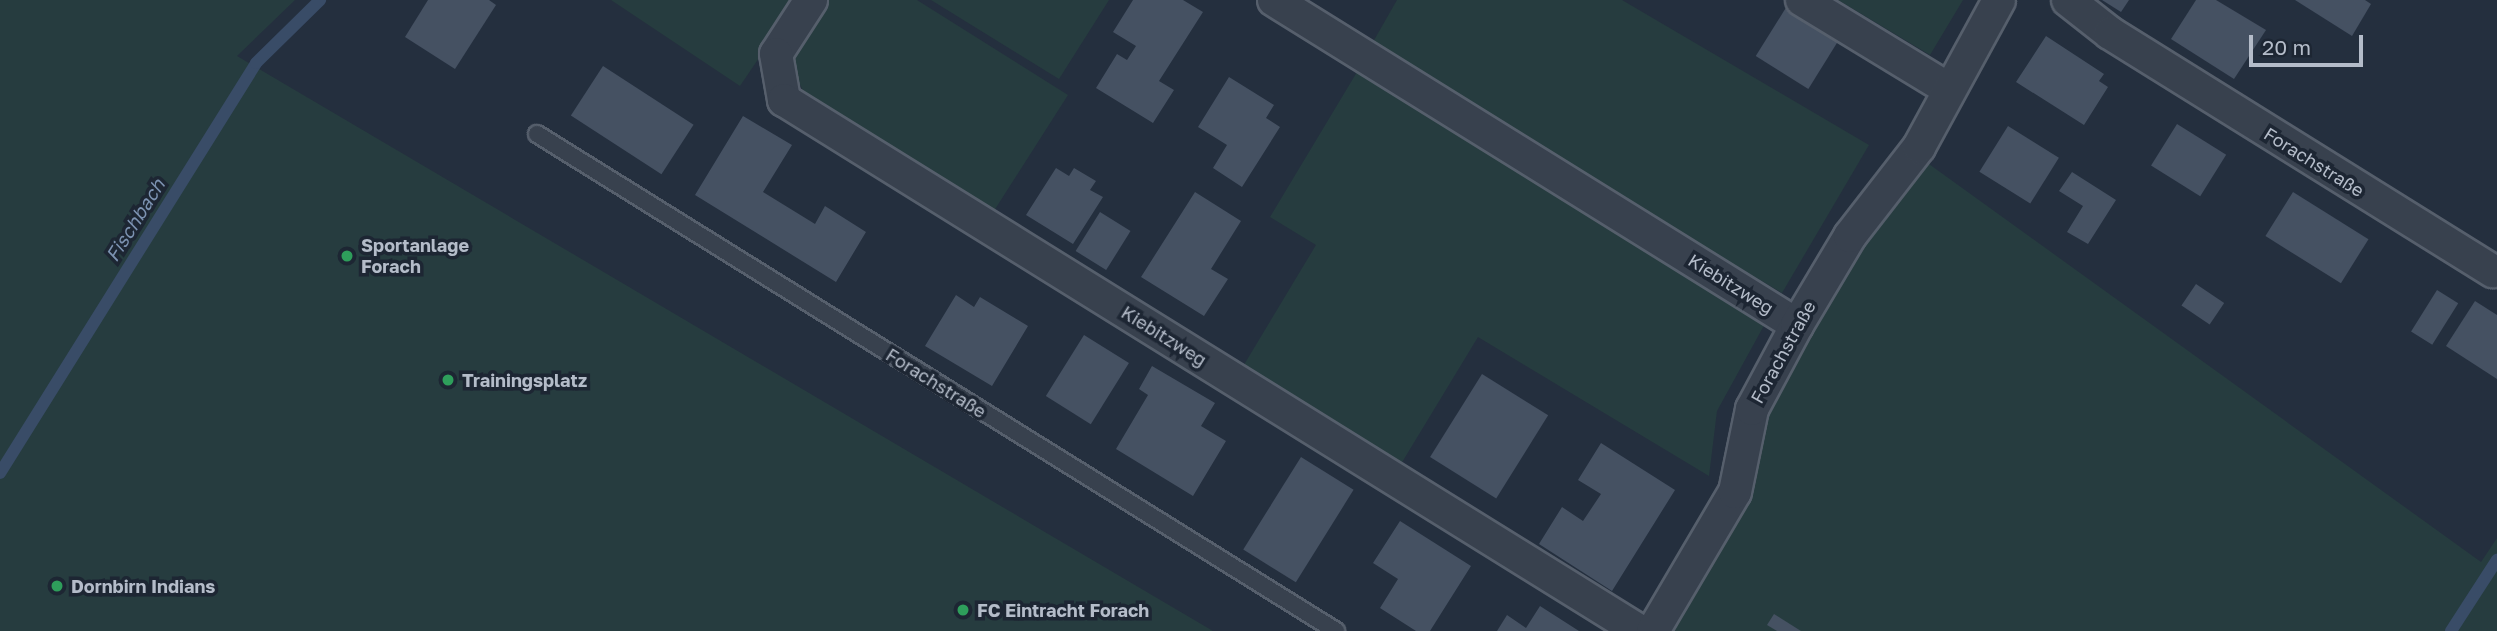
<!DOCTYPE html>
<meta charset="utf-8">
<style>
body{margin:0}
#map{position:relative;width:2497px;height:631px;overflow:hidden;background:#242f3e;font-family:"Golos Text",sans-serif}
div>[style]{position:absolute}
.green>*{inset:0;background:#263c3f}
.stream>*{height:12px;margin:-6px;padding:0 6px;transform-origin:6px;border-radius:6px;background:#394c67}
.building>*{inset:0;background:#455162;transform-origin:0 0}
.roads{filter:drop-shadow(2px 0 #565f6c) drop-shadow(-2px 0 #565f6c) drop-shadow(0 2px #565f6c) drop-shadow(0 -2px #565f6c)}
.service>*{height:16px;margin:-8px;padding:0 8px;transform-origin:8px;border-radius:8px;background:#38414e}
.minor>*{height:32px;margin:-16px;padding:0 16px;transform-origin:16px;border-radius:16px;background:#38414e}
.dots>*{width:19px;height:19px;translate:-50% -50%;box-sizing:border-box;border:4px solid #1d2633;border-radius:50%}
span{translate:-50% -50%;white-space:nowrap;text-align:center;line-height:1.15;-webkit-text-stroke:7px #1d2633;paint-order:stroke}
.street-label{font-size:18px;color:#b4bcc9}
.poi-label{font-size:18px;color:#b4bcc9;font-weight:700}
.left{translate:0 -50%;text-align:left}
.water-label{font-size:19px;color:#7c92b1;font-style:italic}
.scale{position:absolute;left:2249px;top:35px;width:114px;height:32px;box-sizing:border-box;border:4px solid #b4bcc9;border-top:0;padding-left:9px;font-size:21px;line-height:24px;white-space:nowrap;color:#b4bcc9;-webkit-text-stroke:5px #1d2633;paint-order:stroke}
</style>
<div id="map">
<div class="green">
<div style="clip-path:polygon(0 0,295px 0,237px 56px,1213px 631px,0 631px)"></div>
<div style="clip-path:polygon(611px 0,798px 0,740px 86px)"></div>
<div style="clip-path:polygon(826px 0,917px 0,1068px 95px,992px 214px,810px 104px,793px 71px,794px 53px)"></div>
<div style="clip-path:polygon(931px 0,1109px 0,1059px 79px)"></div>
<div style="clip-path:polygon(1397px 0,1622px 0,1869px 145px,1782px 293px,1369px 49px)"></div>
<div style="clip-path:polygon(1838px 0,1963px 0,1930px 55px)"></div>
<div style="clip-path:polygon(1357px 72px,1767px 320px,1717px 411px,1709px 476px,1478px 337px,1401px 464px,1242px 368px,1316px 245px,1270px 217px)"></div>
<div style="clip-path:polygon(1922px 159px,2481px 562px,2497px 538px,2497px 631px,1656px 631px,1760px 405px)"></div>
</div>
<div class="stream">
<div style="left:0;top:473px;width:483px;rotate:-58deg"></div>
<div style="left:256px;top:63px;width:90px;rotate:-44.5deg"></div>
<div style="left:2451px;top:631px;width:85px;rotate:-57.1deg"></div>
</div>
<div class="building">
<div style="clip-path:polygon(428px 0,489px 0,496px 5px,455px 69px,405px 37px)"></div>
<div style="clip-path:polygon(1133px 0,1183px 0,1203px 12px,1159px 81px,1174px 90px,1153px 123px,1096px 88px,1117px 54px,1127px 60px,1136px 46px,1113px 32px)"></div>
<div style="clip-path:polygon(2102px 0,2129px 0,2121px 12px)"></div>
<div style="clip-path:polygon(2196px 0,2216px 0,2266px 30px,2234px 79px,2171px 39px)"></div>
<div style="clip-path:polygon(2295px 0,2365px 0,2371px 4px,2352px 36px)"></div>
<div style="left:1787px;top:6px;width:62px;height:59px;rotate:32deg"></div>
<div style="clip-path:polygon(2046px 36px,2104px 74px,2099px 81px,2108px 87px,2084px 125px,2016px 82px)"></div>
<div style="left:603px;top:66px;width:108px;height:59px;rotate:33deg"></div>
<div style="clip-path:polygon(1229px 77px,1274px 105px,1266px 118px,1280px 127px,1242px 187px,1213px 168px,1227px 145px,1198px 127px)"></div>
<div style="clip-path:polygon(743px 116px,792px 145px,763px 192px,815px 224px,825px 206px,866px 232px,836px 282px,695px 195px)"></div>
<div style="left:2177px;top:124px;width:58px;height:49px;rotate:32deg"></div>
<div style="left:2008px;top:126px;width:60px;height:54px;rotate:32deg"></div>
<div style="clip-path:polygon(1056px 168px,1069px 176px,1074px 168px,1096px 181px,1090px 190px,1103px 197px,1073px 244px,1026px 215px)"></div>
<div style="clip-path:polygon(2072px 172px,2116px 200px,2088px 244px,2067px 232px,2083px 206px,2059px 191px)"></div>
<div style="clip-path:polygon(1195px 192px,1241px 221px,1211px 269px,1228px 279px,1204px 316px,1141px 277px)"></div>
<div style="left:2293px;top:192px;width:89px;height:52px;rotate:32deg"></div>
<div style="left:1100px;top:212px;width:36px;height:46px;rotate:32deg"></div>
<div style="left:2196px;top:284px;width:34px;height:26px;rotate:34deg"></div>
<div style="left:2437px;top:290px;width:25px;height:49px;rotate:32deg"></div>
<div style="clip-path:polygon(956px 295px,974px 307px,980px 297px,1028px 326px,992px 386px,925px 346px)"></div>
<div style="clip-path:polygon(2475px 301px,2497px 315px,2497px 379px,2446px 346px)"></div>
<div style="left:1084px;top:335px;width:53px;height:72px;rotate:32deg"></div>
<div style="clip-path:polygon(1152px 366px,1215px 403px,1201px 426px,1226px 441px,1193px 496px,1116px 449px,1148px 395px,1139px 389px)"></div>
<div style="left:1482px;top:374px;width:78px;height:98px;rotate:32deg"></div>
<div style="clip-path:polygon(1601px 443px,1675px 490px,1612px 591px,1539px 544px,1562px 507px,1583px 521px,1601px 494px,1578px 480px)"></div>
<div style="left:1301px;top:457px;width:62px;height:109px;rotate:32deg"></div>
<div style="clip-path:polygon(1400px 521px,1471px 566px,1430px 631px,1416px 631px,1380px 608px,1398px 579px,1373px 563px)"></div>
<div style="clip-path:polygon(1540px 606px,1579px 631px,1497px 631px,1507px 615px,1526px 628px)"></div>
<div style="clip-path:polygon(1774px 614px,1801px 631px,1777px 631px,1767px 625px)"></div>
</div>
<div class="roads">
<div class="service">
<div style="left:537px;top:134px;width:941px;rotate:31.88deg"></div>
</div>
<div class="minor">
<div style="left:811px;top:0;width:64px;rotate:122.9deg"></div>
<div style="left:776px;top:54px;width:47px;rotate:80.1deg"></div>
<div style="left:784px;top:100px;width:1006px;rotate:31.84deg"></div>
<div style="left:1274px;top:0;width:616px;rotate:31.86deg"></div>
<div style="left:1802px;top:0;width:170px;rotate:31.3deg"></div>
<div style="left:2068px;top:0;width:53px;rotate:38.2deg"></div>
<div style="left:2110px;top:33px;width:451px;rotate:31.9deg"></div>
<div style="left:1653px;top:631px;width:161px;rotate:-59.5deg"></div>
<div style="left:1735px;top:492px;width:85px;rotate:-78.4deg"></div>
<div style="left:1752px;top:409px;width:95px;rotate:-61.8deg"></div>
<div style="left:1797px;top:325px;width:104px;rotate:-59.2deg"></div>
<div style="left:1850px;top:236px;width:113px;rotate:-52.2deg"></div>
<div style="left:1919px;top:147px;width:167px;rotate:-61.4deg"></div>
</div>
</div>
<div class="dots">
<div style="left:347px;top:256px;background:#2e9e5b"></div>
<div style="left:448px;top:380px;background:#2e9e5b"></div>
<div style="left:57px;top:586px;background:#2e9e5b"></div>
<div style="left:963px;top:610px;background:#2e9e5b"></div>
</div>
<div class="street-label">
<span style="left:2314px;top:162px;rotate:32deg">Forachstraße</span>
<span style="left:1731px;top:284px;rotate:32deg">Kiebitzweg</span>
<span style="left:1164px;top:336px;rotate:32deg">Kiebitzweg</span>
<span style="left:1783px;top:352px;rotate:-61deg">Forachstraße</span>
<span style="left:936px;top:383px;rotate:32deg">Forachstraße</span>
</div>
<div class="poi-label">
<span class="left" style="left:361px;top:256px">Sportanlage<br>Forach</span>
<span class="left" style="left:462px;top:380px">Trainingsplatz</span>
<span class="left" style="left:71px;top:586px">Dornbirn Indians</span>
<span class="left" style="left:977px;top:610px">FC Eintracht Forach</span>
</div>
<div class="water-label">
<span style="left:135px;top:220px;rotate:-58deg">Fischbach</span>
</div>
<div class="scale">20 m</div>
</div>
